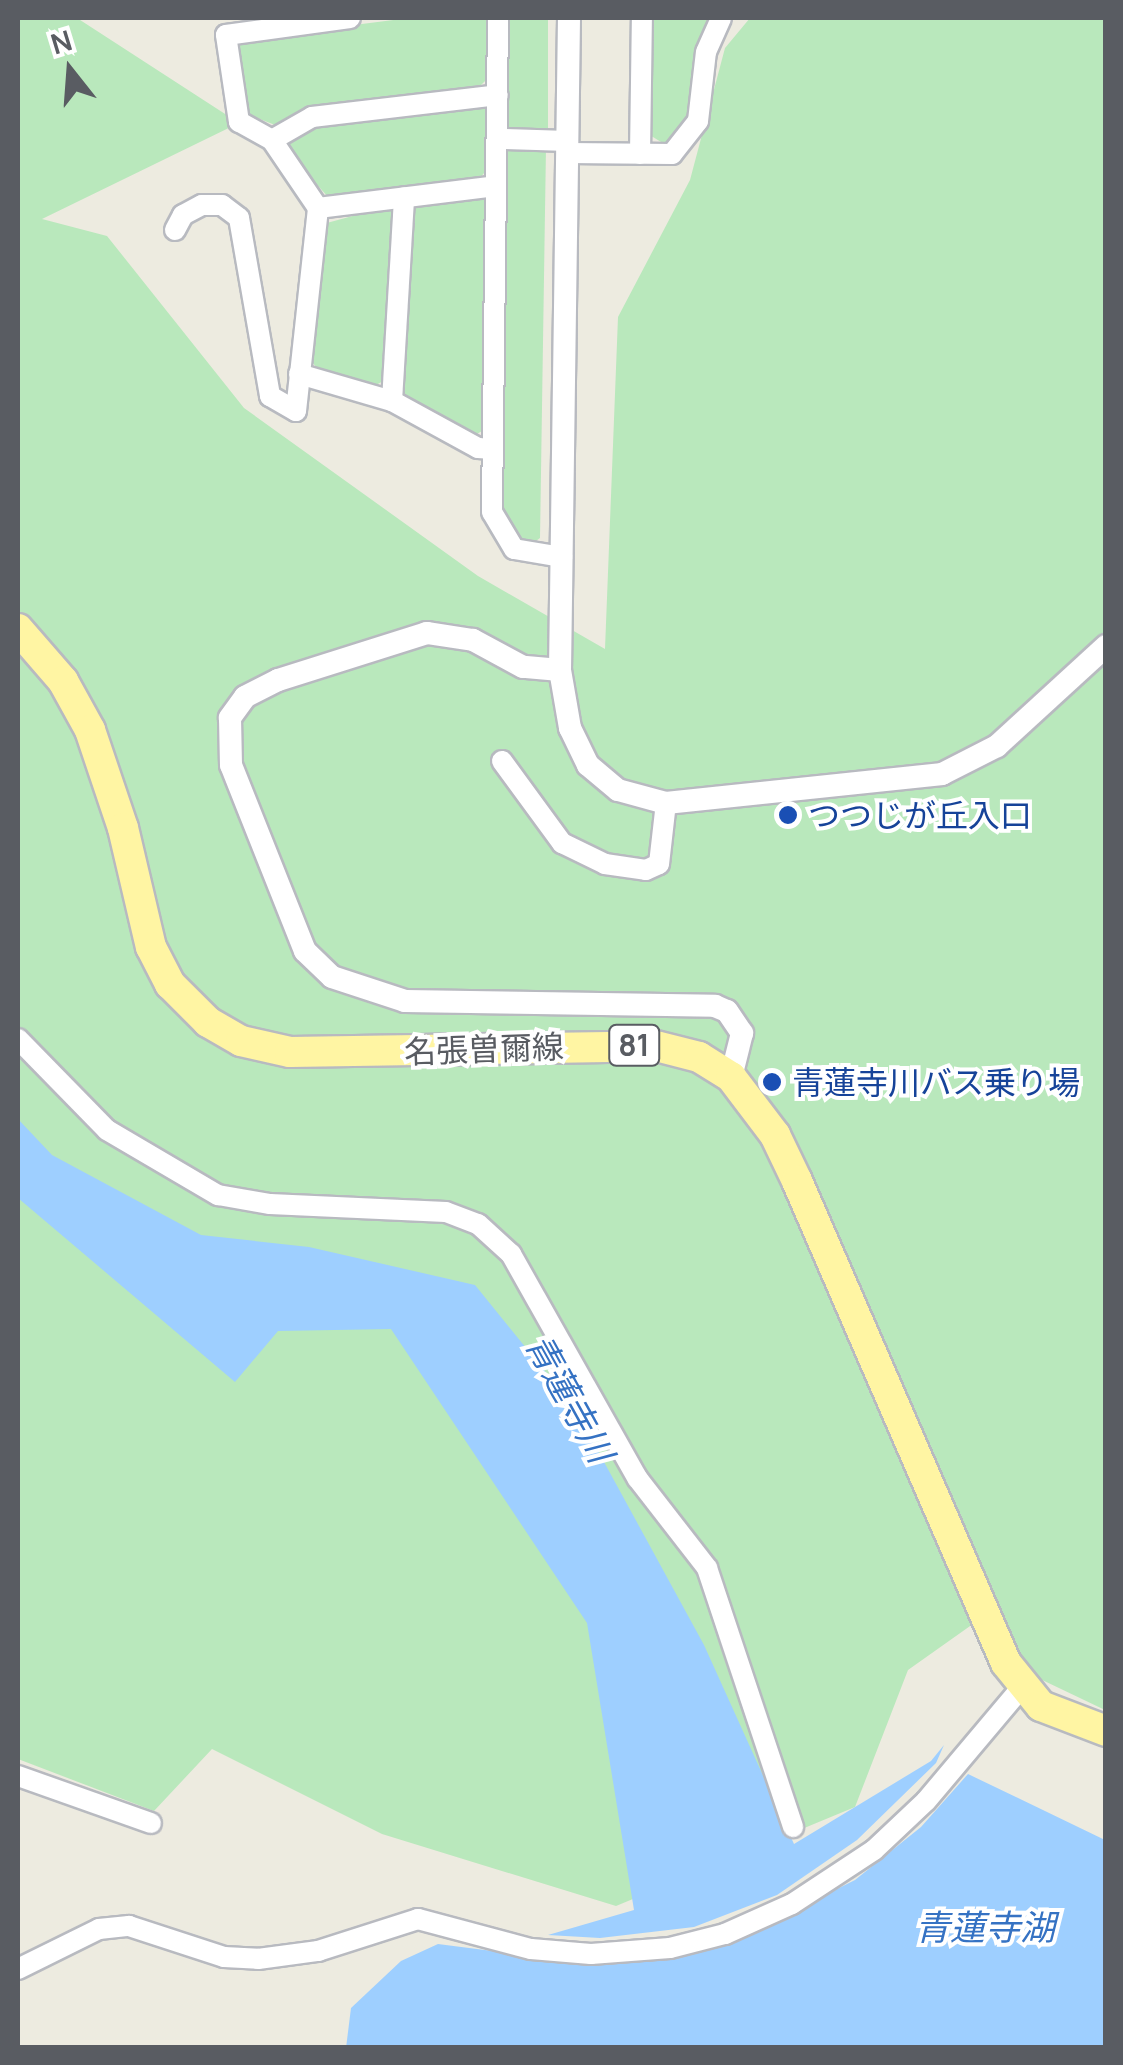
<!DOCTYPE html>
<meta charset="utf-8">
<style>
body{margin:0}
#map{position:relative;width:1123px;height:2065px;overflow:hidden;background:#edebe0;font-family:Manrope,"Noto Sans JP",sans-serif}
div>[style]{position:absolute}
.green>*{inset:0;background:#b9e8bc;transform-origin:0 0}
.water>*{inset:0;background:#9ecfff}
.roads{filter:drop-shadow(2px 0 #b8bac0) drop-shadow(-2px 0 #b8bac0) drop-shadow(0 2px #b8bac0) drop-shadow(0 -2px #b8bac0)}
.minor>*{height:20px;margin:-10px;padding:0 10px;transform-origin:10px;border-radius:10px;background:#fff}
.tertiary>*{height:22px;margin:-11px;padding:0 11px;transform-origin:11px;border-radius:11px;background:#fff}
.primary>*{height:30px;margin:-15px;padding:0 15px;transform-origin:15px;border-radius:15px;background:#fff5a3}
.dots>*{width:28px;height:28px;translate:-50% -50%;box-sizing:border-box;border:5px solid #fff;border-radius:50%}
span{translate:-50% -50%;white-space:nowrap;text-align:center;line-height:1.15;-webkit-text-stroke:8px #fff;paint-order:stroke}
.shield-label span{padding:2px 8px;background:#fff;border:2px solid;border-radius:8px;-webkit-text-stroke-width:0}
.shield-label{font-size:30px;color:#595c62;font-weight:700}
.transit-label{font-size:32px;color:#164399}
.left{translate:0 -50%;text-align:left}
.street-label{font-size:32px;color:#595c62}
.water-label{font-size:35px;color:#3572c3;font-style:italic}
.frame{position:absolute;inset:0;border:20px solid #595c62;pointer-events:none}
.north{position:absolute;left:20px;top:20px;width:100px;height:100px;-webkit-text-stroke:8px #fff;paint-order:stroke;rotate:343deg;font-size:28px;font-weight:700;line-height:40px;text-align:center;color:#595c62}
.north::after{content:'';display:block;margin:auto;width:35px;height:45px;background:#595c62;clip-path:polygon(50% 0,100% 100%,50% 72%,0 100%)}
</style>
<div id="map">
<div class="green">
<div style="clip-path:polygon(18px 18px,77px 18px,239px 123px,42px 219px,107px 236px,244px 408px,478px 576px,605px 649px,618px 317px,690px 180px,725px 48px,750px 18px,1105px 18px,1105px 1710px,1038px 1678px,980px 1619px,908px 1670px,855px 1807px,616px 1906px,382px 1834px,212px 1749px,154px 1811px,18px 1759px)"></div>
<div style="clip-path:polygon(409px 18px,490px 18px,491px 75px,481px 85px,310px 108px,275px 125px,247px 114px,236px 51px,245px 39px)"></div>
<div style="left:506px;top:18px;width:42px;height:115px"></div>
<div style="clip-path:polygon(650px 18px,711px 18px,697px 49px,692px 110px,666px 145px,648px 134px)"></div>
<div style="clip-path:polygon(478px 102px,490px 110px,489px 167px,480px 178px,329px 198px,284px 148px,288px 136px,310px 124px)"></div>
<div style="clip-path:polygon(505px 146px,546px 147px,540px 538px,532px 544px,517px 538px,500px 514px)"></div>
<div style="clip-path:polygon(480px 194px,490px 202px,485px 429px,474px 436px,408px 400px,401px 389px,412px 212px,421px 203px)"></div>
<div style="clip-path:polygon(386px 207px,397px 215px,385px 380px,376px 385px,319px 370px,310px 360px,323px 224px)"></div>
</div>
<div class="water">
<div style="clip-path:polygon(18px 1119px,52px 1155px,201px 1235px,309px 1247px,475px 1285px,574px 1407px,704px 1645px,794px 1844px,931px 1761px,944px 1745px,936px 1763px,857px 1840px,777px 1895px,694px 1927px,600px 1938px,548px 1935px,634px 1910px,587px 1623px,391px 1329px,278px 1331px,235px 1382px,18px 1198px)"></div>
<div style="clip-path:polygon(968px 1774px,1105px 1840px,1105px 2047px,346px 2048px,351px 2008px,401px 1961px,438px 1944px,584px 1963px,767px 1924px,855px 1880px,921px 1827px)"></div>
</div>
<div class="roads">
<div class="minor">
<div style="left:498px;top:18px;width:494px;rotate:90.7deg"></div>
<div style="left:492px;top:512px;width:43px;rotate:59.3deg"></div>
<div style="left:514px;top:549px;width:49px;rotate:9.5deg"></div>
<div style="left:505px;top:139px;width:63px;rotate:1.8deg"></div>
<div style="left:272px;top:140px;width:46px;rotate:-29.9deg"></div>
<div style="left:312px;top:117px;width:187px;rotate:-6.7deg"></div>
<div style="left:568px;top:153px;width:104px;rotate:0.6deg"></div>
<div style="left:672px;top:154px;width:42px;rotate:-51.8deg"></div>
<div style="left:698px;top:121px;width:69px;rotate:-83.4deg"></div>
<div style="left:706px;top:52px;width:37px;rotate:-66deg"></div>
<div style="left:640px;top:154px;width:136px;rotate:-89.2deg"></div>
<div style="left:318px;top:208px;width:179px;rotate:-7deg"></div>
<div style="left:175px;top:230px;width:17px;rotate:-62deg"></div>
<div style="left:183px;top:215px;width:21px;rotate:-28deg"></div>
<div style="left:202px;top:205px;width:20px"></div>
<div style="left:222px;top:205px;width:21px;rotate:37deg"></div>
<div style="left:239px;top:218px;width:181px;rotate:80.1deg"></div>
<div style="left:270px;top:396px;width:30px;rotate:30deg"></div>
<div style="left:296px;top:411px;width:204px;rotate:-83.8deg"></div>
<div style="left:318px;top:208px;width:82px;rotate:-124.1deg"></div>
<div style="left:272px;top:140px;width:38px;rotate:-151deg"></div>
<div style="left:239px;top:122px;width:88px;rotate:-98.5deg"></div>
<div style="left:226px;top:35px;width:125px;rotate:-7.8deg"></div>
<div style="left:299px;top:374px;width:97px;rotate:16.2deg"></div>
<div style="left:392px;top:401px;width:98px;rotate:28.7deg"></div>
<div style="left:478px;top:448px;width:15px;rotate:4deg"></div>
<div style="left:392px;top:401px;width:204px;rotate:-86.6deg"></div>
<div style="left:502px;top:761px;width:102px;rotate:53.8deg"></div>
<div style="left:562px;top:843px;width:48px;rotate:26deg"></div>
<div style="left:605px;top:864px;width:41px;rotate:8.3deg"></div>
<div style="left:646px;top:870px;width:14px;rotate:-25deg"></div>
<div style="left:659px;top:864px;width:61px;rotate:-83.5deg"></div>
<div style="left:18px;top:1039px;width:127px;rotate:45.6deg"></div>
<div style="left:107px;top:1130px;width:129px;rotate:30.4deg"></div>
<div style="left:218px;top:1195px;width:53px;rotate:9.8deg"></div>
<div style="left:270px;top:1204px;width:176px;rotate:2.6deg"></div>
<div style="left:446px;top:1212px;width:34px;rotate:21deg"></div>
<div style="left:478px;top:1224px;width:45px;rotate:42.3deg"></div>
<div style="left:511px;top:1254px;width:258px;rotate:60.6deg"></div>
<div style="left:638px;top:1479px;width:113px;rotate:52.2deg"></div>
<div style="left:707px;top:1568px;width:273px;rotate:71.6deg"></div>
<div style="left:18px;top:1776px;width:141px;rotate:19.5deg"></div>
<div style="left:18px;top:1969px;width:90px;rotate:-26.3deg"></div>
<div style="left:99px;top:1929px;width:30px;rotate:-6deg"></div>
<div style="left:129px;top:1926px;width:100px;rotate:18.1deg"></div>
<div style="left:224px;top:1957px;width:34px;rotate:3deg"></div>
<div style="left:258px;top:1959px;width:61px;rotate:-7.6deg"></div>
<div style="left:318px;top:1951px;width:105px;rotate:-17.7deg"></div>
<div style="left:418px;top:1919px;width:117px;rotate:14.9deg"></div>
<div style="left:531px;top:1949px;width:60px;rotate:4.8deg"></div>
<div style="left:591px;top:1954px;width:79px;rotate:-4.3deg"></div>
<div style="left:670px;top:1948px;width:57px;rotate:-14.3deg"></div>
<div style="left:725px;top:1934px;width:73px;rotate:-24.1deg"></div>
<div style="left:792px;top:1904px;width:98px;rotate:-33.4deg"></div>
<div style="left:874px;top:1850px;width:71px;rotate:-43.3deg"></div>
<div style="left:926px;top:1801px;width:148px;rotate:-49.9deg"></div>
</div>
<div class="tertiary">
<div style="left:569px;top:18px;width:652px;rotate:90.79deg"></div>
<div style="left:560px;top:670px;width:59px;rotate:80.2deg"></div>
<div style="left:570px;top:728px;width:41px;rotate:64.1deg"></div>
<div style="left:588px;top:765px;width:39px;rotate:40deg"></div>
<div style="left:618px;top:790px;width:50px;rotate:15.2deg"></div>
<div style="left:666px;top:803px;width:278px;rotate:-6deg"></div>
<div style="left:942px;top:774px;width:62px;rotate:-27deg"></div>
<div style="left:997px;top:746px;width:148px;rotate:-42.5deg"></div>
<div style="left:560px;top:670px;width:37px;rotate:-175deg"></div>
<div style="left:523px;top:667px;width:57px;rotate:-151.6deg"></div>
<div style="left:473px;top:640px;width:47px;rotate:-171.3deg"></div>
<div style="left:427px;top:633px;width:156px;rotate:162.5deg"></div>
<div style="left:278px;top:680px;width:37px;rotate:153deg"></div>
<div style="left:245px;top:697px;width:26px;rotate:126deg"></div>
<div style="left:230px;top:718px;width:47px;rotate:88.8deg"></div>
<div style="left:231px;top:765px;width:200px;rotate:68.3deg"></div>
<div style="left:305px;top:951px;width:37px;rotate:44deg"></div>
<div style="left:332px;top:977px;width:77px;rotate:18.2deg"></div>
<div style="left:405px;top:1001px;width:310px;rotate:0.9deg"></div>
<div style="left:715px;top:1006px;width:13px;rotate:23deg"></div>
<div style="left:727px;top:1011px;width:27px;rotate:56deg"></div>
<div style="left:742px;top:1033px;width:45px;rotate:104deg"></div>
</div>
<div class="primary">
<div style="left:18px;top:629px;width:69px;rotate:49.1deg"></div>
<div style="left:63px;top:681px;width:56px;rotate:61.1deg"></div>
<div style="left:90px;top:730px;width:103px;rotate:71.4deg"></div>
<div style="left:123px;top:828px;width:122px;rotate:76.8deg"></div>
<div style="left:151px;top:947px;width:42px;rotate:62.8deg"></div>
<div style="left:170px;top:984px;width:54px;rotate:45deg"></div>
<div style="left:208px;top:1022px;width:38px;rotate:30deg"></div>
<div style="left:241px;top:1041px;width:50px;rotate:12.7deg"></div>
<div style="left:290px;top:1052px;width:366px;rotate:-0.9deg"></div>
<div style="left:656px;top:1046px;width:44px;rotate:14.3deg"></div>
<div style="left:699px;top:1057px;width:38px;rotate:32deg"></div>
<div style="left:731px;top:1077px;width:73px;rotate:52.8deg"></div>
<div style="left:775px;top:1135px;width:51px;rotate:64.4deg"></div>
<div style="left:797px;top:1181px;width:525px;rotate:66.56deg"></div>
<div style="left:1006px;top:1663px;width:55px;rotate:50.9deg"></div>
<div style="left:1041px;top:1706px;width:70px;rotate:21deg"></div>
</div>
</div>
<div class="dots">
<div style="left:788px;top:815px;background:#1a4fb4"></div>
<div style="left:772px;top:1082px;background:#1a4fb4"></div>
</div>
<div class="shield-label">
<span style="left:634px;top:1045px">81</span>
</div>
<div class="transit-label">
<span class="left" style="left:808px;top:815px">つつじが丘入口</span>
<span class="left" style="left:792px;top:1082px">青蓮寺川バス乗り場</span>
</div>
<div class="street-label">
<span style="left:484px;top:1049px;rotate:-2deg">名張曽爾線</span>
</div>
<div class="water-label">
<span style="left:570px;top:1398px;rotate:61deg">青蓮寺川</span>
<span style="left:985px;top:1927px">青蓮寺湖</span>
</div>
<div class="frame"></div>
<div class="north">N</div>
</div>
